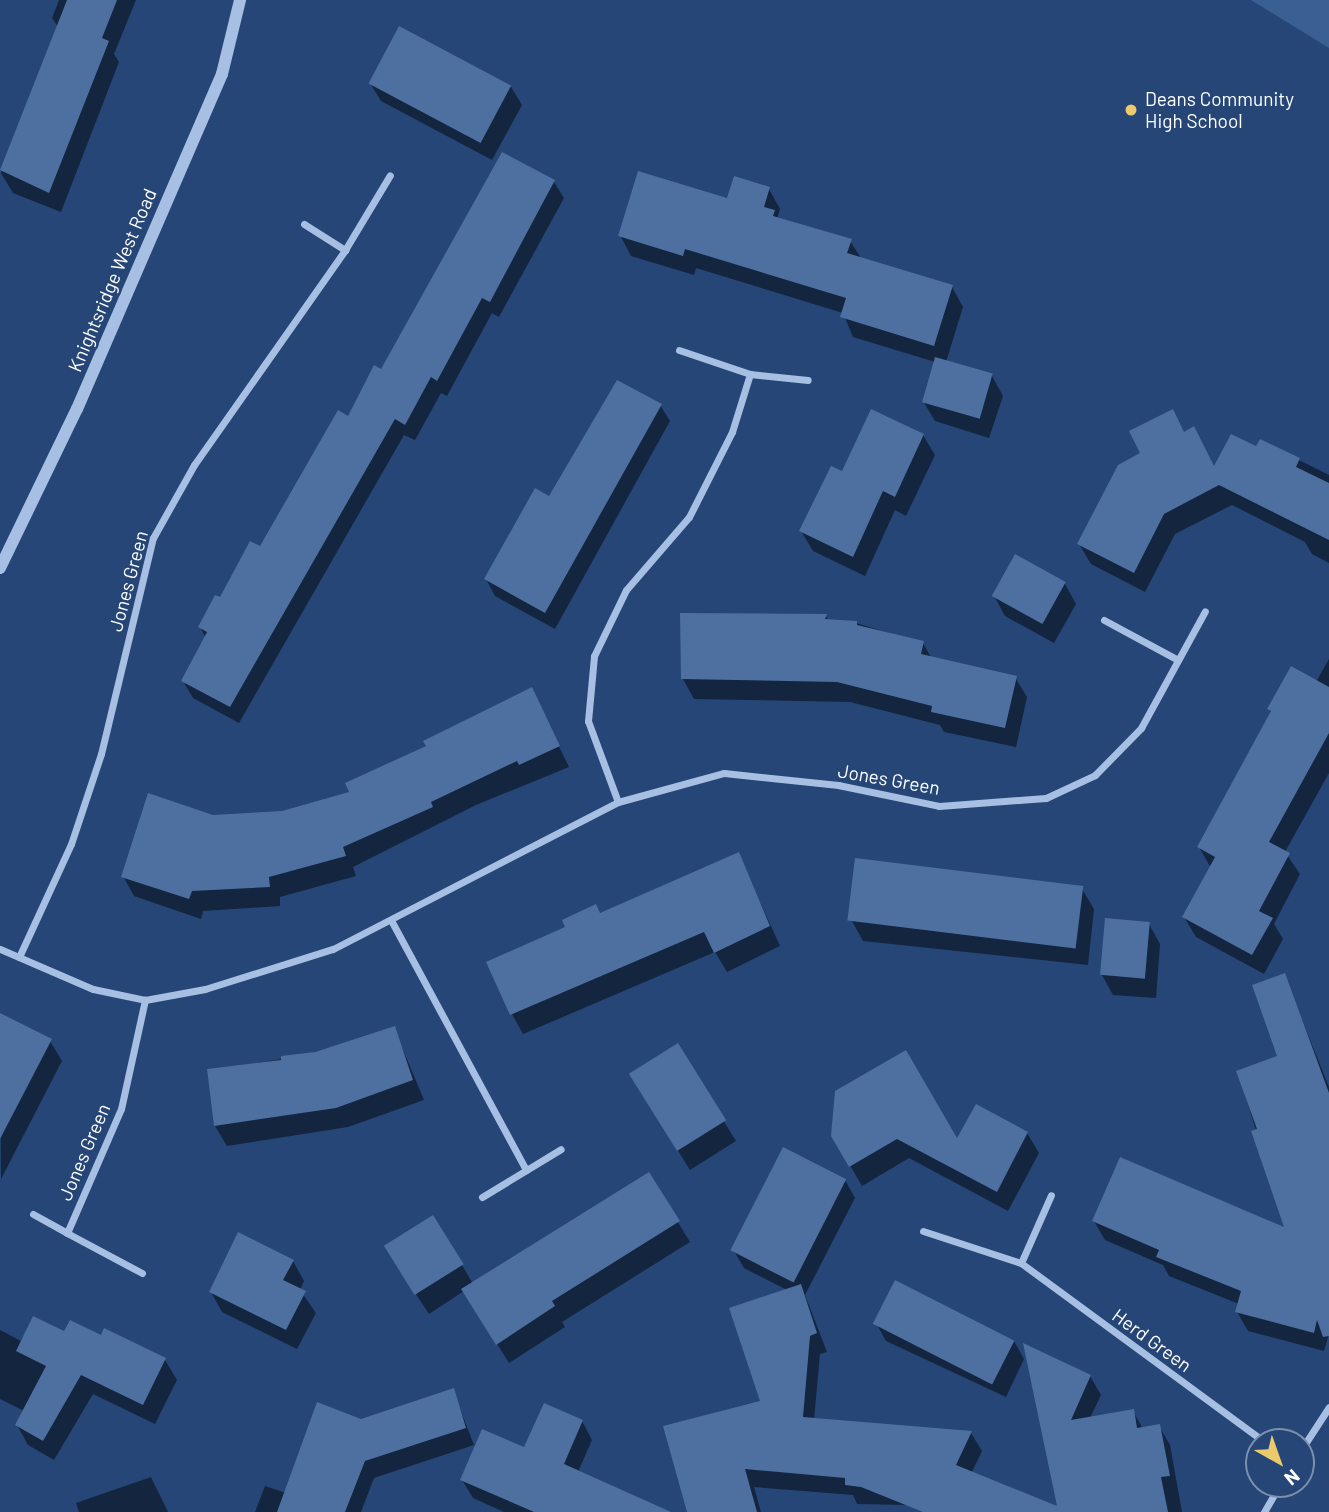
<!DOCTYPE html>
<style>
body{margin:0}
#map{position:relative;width:1329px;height:1512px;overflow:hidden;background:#254676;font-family:Barlow,sans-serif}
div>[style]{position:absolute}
.green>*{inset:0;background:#395f93}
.shadow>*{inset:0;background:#0007}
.building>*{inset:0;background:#4d70a0;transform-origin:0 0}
.minor>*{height:7px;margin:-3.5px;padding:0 3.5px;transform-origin:3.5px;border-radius:3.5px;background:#a6bfe2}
.tertiary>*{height:12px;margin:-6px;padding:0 6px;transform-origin:6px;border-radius:6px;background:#a6bfe2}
.dots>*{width:19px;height:19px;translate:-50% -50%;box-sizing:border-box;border:4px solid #254676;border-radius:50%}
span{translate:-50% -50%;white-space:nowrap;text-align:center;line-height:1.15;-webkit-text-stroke:5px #254676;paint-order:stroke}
.poi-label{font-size:19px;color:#fff}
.left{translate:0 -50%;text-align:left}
.street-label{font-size:19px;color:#fff}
.north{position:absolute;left:1245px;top:1428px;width:70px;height:70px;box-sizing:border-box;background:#254676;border:2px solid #7c90ad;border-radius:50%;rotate:140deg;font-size:19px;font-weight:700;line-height:28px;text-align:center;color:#fff}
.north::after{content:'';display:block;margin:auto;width:24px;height:32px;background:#ebca6b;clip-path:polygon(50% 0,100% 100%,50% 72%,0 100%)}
</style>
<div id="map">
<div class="green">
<div style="clip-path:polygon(1251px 0,1329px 0,1329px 48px)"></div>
</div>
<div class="shadow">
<div style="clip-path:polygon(59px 0,136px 0,114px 54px,119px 62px,61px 212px,13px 193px,1px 173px,58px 27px,52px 18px)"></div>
<div style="clip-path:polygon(370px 83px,511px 87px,522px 105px,492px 160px,381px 101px)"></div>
<div style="clip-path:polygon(554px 182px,564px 198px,499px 317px,492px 313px,447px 396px,441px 393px,415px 440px,404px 435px,239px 723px,193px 698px,183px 681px,206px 638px,200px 627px,261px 549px,382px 371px)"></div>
<div style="clip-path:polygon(769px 189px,780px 209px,777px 219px,850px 241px,861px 258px,952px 287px,963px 307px,946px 362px,992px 376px,1003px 396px,989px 438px,935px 421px,923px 401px,935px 362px,853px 337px,843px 313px,696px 268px,694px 275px,631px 256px,620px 235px)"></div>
<div style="clip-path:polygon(660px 405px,670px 421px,555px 629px,495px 596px,486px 579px)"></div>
<div style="clip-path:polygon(1184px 433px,1215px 469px,1256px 449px,1261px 441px,1329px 475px,1329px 563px,1312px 554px,1305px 542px,1232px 505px,1175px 534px,1145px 592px,1091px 564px,1079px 544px)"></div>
<div style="clip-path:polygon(923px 435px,935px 455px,906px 516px,895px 510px,865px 576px,813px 551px,801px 531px,843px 474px)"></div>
<div style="clip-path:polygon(1065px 584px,1076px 604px,1054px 643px,1005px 616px,994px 596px)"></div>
<div style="clip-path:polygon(826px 616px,828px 621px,856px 623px,923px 643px,932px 659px,1015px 677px,1027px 697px,1016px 747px,944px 732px,940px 725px,850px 702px,694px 699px,683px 679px)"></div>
<div style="clip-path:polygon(1329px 659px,1329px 773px,1285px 852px,1300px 874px,1274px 924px,1283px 939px,1264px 974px,1196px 937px,1184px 917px,1211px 868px,1199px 847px,1272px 714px,1269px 709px,1316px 682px)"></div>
<div style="clip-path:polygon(531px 689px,569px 767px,476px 805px,353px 867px,356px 876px,280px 897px,280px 906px,203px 911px,201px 919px,134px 896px,123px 876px,212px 817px,283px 813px,351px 793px)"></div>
<div style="clip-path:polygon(738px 854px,780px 946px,727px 972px,715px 952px,523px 1034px,512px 1014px,600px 915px)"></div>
<div style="clip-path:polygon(1082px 889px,1094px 909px,1088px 965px,863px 941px,852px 921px)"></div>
<div style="clip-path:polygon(1149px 924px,1160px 944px,1156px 998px,1113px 995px,1102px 975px)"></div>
<div style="clip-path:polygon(1284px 975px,1329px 1087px,1329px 1334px,1324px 1351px,1248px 1331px,1237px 1312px,1239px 1304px,1169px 1276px,1163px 1265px,1105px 1240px,1094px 1221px,1287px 1230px,1238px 1072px,1279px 1058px)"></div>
<div style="clip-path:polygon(0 1018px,50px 1041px,62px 1061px,1px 1179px)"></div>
<div style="clip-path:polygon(394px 1028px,424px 1100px,348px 1127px,227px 1146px,215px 1126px,209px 1071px,305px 1055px)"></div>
<div style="clip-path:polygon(677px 1046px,736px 1141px,690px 1170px,643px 1095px)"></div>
<div style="clip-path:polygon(1027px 1133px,1039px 1153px,1008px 1211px,909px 1158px,862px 1186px,833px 1136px,958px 1141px)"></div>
<div style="clip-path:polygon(649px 1175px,690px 1242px,562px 1322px,565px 1327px,509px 1363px,464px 1291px,429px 1314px,398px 1267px,462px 1265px,473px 1284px)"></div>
<div style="clip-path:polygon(845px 1180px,855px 1198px,805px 1295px,827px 1352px,820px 1354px,814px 1420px,971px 1433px,982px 1451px,956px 1505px,1059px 1509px,1025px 1346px,1090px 1376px,1101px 1395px,1090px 1418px,1133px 1411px,1143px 1429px,1159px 1426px,1170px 1445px,1182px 1512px,939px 1512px,953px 1506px,857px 1504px,853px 1495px,754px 1487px,761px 1512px,689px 1512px,762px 1402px,787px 1290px,744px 1268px,734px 1251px)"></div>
<div style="clip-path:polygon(293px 1261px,304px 1281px,300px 1290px,316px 1313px,297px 1349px,222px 1312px,211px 1292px)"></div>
<div style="clip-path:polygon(876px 1323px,1014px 1341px,1024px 1359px,1006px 1397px,886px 1341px)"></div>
<div style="clip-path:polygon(0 1330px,23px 1342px,102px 1337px,165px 1360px,177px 1380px,155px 1424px,93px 1394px,54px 1460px,28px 1445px,17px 1425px,24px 1411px,0 1399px)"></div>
<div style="clip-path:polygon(453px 1391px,474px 1445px,374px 1478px,361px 1512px,255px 1512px,265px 1486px,286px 1493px,361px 1420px)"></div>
<div style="clip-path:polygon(582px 1421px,592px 1440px,578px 1472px,667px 1512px,504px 1512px,473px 1498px,462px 1480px)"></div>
<div style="clip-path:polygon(151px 1477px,168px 1512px,79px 1512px,76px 1503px)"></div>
</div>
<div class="building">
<div style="clip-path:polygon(67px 0,117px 0,102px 38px,109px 41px,49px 193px,0 170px)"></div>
<div style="left:399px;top:26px;width:127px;height:65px;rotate:28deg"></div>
<div style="clip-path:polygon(502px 152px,555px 180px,490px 302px,482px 298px,437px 381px,431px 377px,405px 425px,395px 419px,230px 707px,181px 681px,207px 632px,198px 627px,215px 595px,220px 597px,250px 541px,260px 546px,338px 410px,348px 416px,374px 365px,381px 369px)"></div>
<div style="clip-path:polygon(638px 171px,727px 198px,734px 176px,770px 187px,764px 207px,775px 210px,773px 216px,852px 239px,847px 253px,953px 285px,934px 346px,840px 317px,846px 298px,685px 249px,683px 256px,618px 236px)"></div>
<div style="left:935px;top:357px;width:60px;height:47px;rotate:16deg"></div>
<div style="clip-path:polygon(617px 380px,662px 404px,545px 613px,484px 579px,535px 488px,549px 496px)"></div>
<div style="clip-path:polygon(871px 409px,924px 434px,895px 497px,883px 491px,853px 557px,799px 531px,831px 466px,842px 471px)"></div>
<div style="clip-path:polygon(1173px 409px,1184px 432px,1194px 426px,1214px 466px,1231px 434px,1256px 446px,1260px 439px,1300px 458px,1296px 467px,1329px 483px,1329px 540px,1219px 485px,1164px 514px,1134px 573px,1077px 544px,1118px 465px,1140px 453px,1129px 431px)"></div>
<div style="left:1015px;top:554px;width:58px;height:48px;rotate:29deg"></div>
<div style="clip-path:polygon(680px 613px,827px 614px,825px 619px,857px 621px,857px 625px,924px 641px,921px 654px,1017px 676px,1005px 728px,931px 712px,932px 706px,837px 682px,681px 679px)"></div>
<div style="clip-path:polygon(1291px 666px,1329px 687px,1329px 733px,1269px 842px,1290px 853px,1259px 911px,1273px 918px,1252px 955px,1182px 917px,1215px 857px,1197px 847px,1271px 711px,1267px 709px)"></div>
<div style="clip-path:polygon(532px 687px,560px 746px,519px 765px,517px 761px,431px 802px,433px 807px,343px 847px,346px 856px,269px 877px,270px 887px,192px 891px,189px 899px,121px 877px,148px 793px,213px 815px,282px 811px,349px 792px,345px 783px,426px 746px,423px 741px)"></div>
<div style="clip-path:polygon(739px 852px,770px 926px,714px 953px,704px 932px,510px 1015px,486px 962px,565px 927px,562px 920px,596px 904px,600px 913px)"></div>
<div style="left:855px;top:858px;width:230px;height:63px;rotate:7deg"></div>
<div style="left:1105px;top:918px;width:45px;height:57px;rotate:5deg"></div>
<div style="clip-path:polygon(1285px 973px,1329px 1093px,1329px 1336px,1323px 1337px,1317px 1320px,1314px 1333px,1235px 1312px,1241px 1291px,1156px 1257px,1159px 1250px,1092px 1221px,1120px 1157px,1284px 1227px,1251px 1131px,1257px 1129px,1236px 1071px,1277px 1056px,1252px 985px)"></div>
<div style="clip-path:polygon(0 1013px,52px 1039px,0 1139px)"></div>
<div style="clip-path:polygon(395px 1026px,413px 1080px,336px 1108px,214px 1126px,207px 1069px,281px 1060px,281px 1056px,315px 1052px)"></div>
<div style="left:678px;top:1043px;width:91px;height:58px;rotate:58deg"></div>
<div style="clip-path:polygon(906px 1050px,957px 1138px,976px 1104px,1028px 1132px,997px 1192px,897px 1139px,849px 1167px,831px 1136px,835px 1091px)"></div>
<div style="left:783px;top:1147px;width:71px;height:116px;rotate:27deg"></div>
<div style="clip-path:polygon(649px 1172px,680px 1221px,552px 1301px,555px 1306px,496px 1345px,461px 1289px)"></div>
<div style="left:433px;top:1215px;width:58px;height:58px;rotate:58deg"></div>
<div style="clip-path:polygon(238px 1232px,294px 1260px,283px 1280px,306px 1291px,286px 1330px,209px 1292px)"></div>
<div style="left:895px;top:1280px;width:134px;height:49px;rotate:27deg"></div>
<div style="clip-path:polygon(801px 1284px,817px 1333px,810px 1336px,803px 1417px,972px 1431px,956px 1465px,1057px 1506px,1023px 1343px,1091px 1375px,1071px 1420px,1134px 1409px,1137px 1428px,1160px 1424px,1170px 1476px,1161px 1477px,1168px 1512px,923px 1512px,861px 1487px,845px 1485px,845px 1478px,745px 1469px,757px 1512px,687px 1512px,663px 1426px,760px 1401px,729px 1308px)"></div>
<div style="clip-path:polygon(33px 1316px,64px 1331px,70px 1320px,101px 1335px,104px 1328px,166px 1358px,143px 1405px,81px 1375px,43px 1441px,15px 1425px,46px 1366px,16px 1351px)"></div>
<div style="clip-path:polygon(454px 1388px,466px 1428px,365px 1461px,345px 1512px,277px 1512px,317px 1402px,361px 1419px)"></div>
<div style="clip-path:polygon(544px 1403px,583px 1420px,564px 1464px,671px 1512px,534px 1512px,460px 1480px,482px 1429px,524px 1447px)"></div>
</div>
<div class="minor">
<div style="left:304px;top:224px;width:49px;rotate:32.4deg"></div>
<div style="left:679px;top:350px;width:75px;rotate:18.7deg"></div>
<div style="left:750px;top:374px;width:58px;rotate:5.9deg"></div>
<div style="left:1104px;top:620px;width:84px;rotate:28.4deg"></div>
<div style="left:618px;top:802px;width:86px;rotate:-110.3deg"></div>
<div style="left:588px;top:721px;width:65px;rotate:-84.7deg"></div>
<div style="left:594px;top:656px;width:73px;rotate:-64.1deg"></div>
<div style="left:626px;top:590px;width:96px;rotate:-49.2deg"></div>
<div style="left:689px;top:517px;width:95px;rotate:-63.2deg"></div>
<div style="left:732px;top:432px;width:61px;rotate:-72.8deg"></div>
<div style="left:392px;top:922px;width:282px;rotate:61.6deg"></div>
<div style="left:0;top:949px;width:101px;rotate:23.3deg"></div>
<div style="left:93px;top:989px;width:53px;rotate:11.9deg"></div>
<div style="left:145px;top:1000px;width:61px;rotate:-10.4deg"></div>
<div style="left:205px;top:989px;width:134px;rotate:-17.4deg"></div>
<div style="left:333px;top:949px;width:321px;rotate:-27.3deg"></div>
<div style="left:618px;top:802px;width:110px;rotate:-15.3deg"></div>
<div style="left:724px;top:773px;width:115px;rotate:6deg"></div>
<div style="left:838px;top:785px;width:103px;rotate:11.7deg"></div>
<div style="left:939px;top:806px;width:107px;rotate:-4.3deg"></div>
<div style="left:1046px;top:798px;width:54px;rotate:-25.1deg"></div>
<div style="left:1095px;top:775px;width:66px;rotate:-45.6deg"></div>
<div style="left:1141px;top:728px;width:133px;rotate:-61.3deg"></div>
<div style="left:19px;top:957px;width:124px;rotate:-65.3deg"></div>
<div style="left:71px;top:844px;width:95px;rotate:-71.6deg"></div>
<div style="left:101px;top:754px;width:222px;rotate:-76.5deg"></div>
<div style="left:153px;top:538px;width:84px;rotate:-60.7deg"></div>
<div style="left:194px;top:465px;width:263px;rotate:-54.9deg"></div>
<div style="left:345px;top:250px;width:87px;rotate:-59deg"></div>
<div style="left:482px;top:1197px;width:92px;rotate:-31.3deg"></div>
<div style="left:33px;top:1214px;width:39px;rotate:29deg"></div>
<div style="left:923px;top:1231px;width:103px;rotate:18.1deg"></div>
<div style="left:1021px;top:1263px;width:303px;rotate:36.3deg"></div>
<div style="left:1021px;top:1263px;width:74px;rotate:-66.2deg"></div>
<div style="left:142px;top:1273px;width:85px;rotate:-151.9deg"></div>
<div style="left:67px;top:1233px;width:135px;rotate:-66.5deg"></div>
<div style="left:121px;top:1109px;width:112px;rotate:-77.6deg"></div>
<div style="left:1301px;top:1450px;width:51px;rotate:-56.9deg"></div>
<div style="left:1264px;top:1512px;width:32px;rotate:-60deg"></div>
</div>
<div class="tertiary">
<div style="left:0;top:568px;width:177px;rotate:-64.2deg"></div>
<div style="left:77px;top:409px;width:365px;rotate:-66.6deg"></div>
<div style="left:222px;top:74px;width:76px;rotate:-76.3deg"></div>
</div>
<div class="dots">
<div style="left:1131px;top:110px;background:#ebca6b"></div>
</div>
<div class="poi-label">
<span class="left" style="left:1145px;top:110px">Deans Community<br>High School</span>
</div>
<div class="street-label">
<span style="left:112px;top:280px;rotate:-67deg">Knightsridge West Road</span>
<span style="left:128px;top:581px;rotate:-75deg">Jones Green</span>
<span style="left:889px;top:779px;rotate:10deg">Jones Green</span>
<span style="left:84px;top:1152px;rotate:-67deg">Jones Green</span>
<span style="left:1152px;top:1340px;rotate:36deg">Herd Green</span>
</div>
<div class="north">N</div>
</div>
